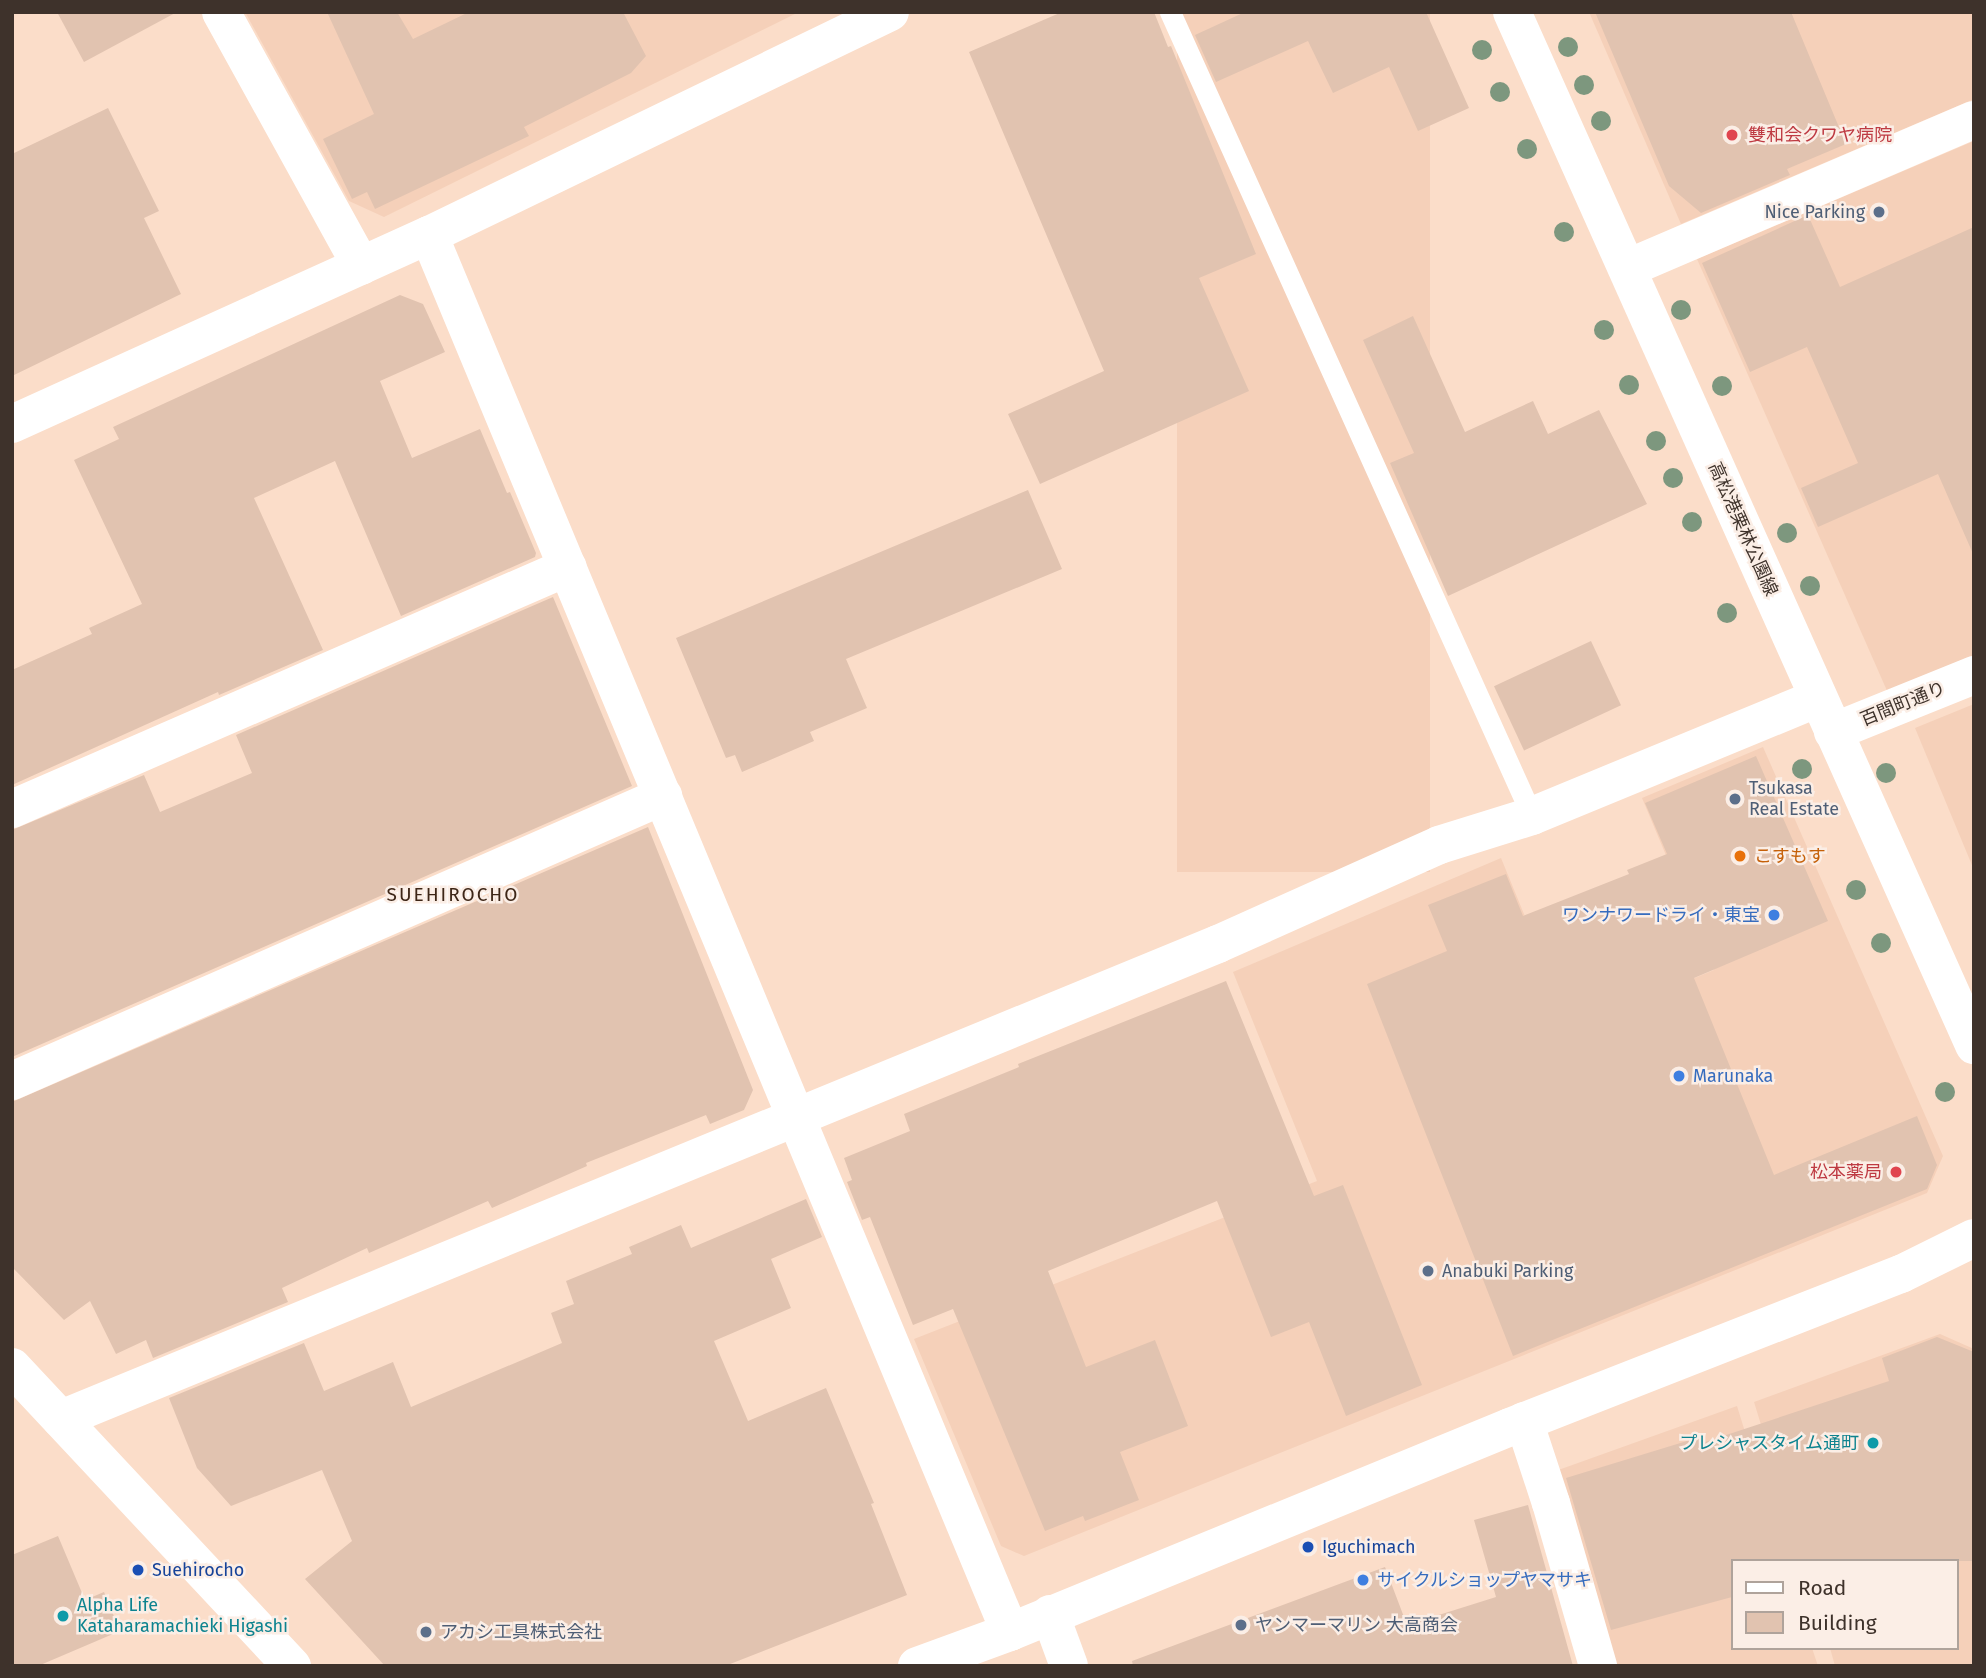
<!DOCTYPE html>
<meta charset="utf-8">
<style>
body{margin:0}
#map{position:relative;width:1986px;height:1678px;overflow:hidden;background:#fbddc9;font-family:"Fira Sans","Noto Sans JP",sans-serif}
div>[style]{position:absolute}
.built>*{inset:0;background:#f5d0b9;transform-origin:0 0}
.building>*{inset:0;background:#e1c3b0;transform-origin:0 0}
.service>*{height:21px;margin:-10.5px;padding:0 10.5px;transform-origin:10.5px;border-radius:10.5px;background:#fff}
.minor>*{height:38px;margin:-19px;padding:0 19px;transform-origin:19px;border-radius:19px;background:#fff}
.tertiary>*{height:38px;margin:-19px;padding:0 19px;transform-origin:19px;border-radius:19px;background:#fff}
.secondary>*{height:38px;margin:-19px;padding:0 19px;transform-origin:19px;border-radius:19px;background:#fff}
.trees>*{width:20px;height:20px;margin:-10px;border-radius:50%;background:#7d977e}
.dots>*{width:19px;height:19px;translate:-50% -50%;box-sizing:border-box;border:4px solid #fbeee6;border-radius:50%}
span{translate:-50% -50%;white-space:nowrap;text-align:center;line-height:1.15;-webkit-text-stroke:5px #fbeee6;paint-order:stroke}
.health-label{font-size:18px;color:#be3a42}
.left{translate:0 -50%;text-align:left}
.right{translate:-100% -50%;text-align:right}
.service-label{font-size:18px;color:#4e5e75}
.street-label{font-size:18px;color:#3e322b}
.food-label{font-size:18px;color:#c56008}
.shop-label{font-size:18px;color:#366cbe}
.culture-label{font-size:18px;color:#0d838f}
.transit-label{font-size:18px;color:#164399}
.neighbourhood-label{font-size:19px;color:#3d2617;letter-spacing:2px}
.frame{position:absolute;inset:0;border:14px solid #3e322b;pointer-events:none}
.legend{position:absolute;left:1731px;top:1559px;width:228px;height:91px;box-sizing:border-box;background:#fbeee6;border:2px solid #afa39b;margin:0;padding:9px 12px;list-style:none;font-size:21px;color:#3e322b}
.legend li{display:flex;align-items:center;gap:14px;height:35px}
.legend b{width:35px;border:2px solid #afa39b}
</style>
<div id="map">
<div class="built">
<div style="clip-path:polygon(245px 12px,799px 12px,384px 217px,349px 201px)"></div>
<div style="left:1177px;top:12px;width:253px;height:860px"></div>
<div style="clip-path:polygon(1589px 12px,1974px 12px,1974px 99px,1681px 224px)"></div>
<div style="clip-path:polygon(1974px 141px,1974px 656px,1888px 693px,1697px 259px)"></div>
<div style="clip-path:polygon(1974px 704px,1974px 870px,1915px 728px)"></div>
<div style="clip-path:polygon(1763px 747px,1943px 1156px,1927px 1193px,1024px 1556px,1001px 1546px,914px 1339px,1317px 1181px,1233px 972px,1501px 858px,1571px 1029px,1714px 970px,1642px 798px)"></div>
<div style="clip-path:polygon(1940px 1334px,1974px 1349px,1974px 1666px,1835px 1666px,1830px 1648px,1956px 1648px,1956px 1561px,1803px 1561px,1754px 1402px)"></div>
<div style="clip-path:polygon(1737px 1406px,1785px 1561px,1732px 1561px,1732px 1648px,1812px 1648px,1818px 1666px,1609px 1666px,1550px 1473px)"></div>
</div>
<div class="building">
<div style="clip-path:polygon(57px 12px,177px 12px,84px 62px)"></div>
<div style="clip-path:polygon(327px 12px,397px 12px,413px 39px,469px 12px,623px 12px,646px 56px,631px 73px,524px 127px,529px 136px,375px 209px,367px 192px,352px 199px,323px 139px,374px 114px)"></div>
<div style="clip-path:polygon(1062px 12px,1154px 12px,1168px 47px,1171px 46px,1256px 254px,1199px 278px,1249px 391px,1040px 484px,1008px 414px,1104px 371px,969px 52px)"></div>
<div style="clip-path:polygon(1245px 12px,1426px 12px,1469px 108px,1418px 131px,1389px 67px,1333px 93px,1308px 41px,1216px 82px,1195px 35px)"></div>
<div style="clip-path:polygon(1595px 12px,1791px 12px,1846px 144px,1787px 169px,1790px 175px,1701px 213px,1669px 186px)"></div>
<div style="clip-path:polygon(108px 108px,159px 211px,144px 218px,181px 294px,12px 376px,12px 154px)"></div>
<div style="clip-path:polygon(1808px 215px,1840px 287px,1974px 227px,1974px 556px,1938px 474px,1818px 527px,1801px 488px,1858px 463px,1807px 347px,1750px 372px,1702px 263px)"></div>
<div style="clip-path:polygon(400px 295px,423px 304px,445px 352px,380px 381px,412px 458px,480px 429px,507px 493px,510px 492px,536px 553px,535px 557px,401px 616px,335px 461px,254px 498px,323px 650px,219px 695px,218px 692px,12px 785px,12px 670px,92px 634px,89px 628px,142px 604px,74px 460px,119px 439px,113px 427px)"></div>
<div style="clip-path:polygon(1413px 316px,1465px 432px,1533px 401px,1548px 434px,1599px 410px,1647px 504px,1448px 596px,1390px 463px,1414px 453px,1363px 340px)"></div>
<div style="clip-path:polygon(1028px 490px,1062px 569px,846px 659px,867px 708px,810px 732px,814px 741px,742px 772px,735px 755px,726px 758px,676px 638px)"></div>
<div style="clip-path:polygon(553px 597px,632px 786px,12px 1057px,12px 830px,144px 775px,160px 812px,252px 773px,236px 735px)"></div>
<div style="left:1591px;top:641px;width:71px;height:107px;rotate:65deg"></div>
<div style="clip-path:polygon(1756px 756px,1828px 921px,1694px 978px,1774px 1175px,1917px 1116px,1937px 1165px,1927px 1189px,1513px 1356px,1367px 984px,1447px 951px,1428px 905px,1506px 874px,1523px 916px,1629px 874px,1627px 870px,1667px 854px,1645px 803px)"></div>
<div style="clip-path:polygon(648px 827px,753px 1090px,744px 1110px,710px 1124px,706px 1115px,586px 1163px,587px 1166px,492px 1208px,488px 1201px,369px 1253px,367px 1248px,282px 1288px,288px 1302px,153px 1358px,146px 1340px,116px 1354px,90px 1301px,64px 1320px,12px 1267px,12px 1102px)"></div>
<div style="clip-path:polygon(1226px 981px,1314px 1196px,1343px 1185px,1422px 1385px,1346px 1416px,1309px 1322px,1271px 1337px,1217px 1201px,1048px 1271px,1086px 1367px,1155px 1340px,1188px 1426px,1120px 1452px,1139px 1500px,1085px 1521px,1083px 1516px,1045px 1531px,953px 1309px,913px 1325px,870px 1217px,862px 1220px,847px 1182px,852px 1180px,844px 1158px,910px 1131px,904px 1114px,1019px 1067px,1018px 1064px)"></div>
<div style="clip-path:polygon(806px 1199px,822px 1237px,771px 1259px,791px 1308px,714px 1341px,748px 1421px,826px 1388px,874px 1503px,871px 1504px,907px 1595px,725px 1666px,385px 1666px,305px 1579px,352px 1541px,322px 1470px,231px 1506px,197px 1468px,169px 1398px,304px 1343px,324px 1391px,393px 1362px,411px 1407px,562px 1343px,551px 1313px,574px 1304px,566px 1281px,632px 1254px,629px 1247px,681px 1225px,691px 1248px)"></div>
<div style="clip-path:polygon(1937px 1337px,1974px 1352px,1974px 1561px,1732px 1561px,1732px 1597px,1611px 1630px,1566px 1478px,1700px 1437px,1702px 1443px,1889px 1381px,1882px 1358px)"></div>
<div style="clip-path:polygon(1528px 1505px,1573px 1666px,1133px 1666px,1132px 1661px,1385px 1567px,1407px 1625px,1496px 1597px,1474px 1520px)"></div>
<div style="clip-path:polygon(58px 1536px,85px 1600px,104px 1592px,120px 1631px,38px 1666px,12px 1666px,12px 1555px)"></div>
</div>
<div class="service">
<div style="left:1170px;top:12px;width:882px;rotate:65.76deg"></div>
</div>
<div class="minor">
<div style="left:221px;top:12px;width:290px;rotate:61.1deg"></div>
<div style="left:429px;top:235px;width:1513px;rotate:67.42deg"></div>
<div style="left:1628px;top:268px;width:376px;rotate:-23.2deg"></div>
<div style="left:1833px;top:732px;width:152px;rotate:-22deg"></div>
<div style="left:12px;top:809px;width:606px;rotate:-23.52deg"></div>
<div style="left:12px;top:1081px;width:711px;rotate:-23.64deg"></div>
<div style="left:61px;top:1419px;width:1251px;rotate:-22.32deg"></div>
<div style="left:1218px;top:944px;width:242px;rotate:-24.1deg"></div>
<div style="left:1439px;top:845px;width:97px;rotate:-17.3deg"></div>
<div style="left:1532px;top:816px;width:309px;rotate:-22.4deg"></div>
<div style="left:1524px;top:1421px;width:86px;rotate:71.8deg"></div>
<div style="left:1551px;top:1503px;width:170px;rotate:73.9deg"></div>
<div style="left:1050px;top:1614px;width:55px;rotate:69.9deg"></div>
</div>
<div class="tertiary">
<div style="left:12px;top:424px;width:458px;rotate:-24.4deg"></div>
<div style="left:429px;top:235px;width:512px;rotate:-25.81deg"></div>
<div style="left:12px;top:1367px;width:410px;rotate:46.9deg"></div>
<div style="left:917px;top:1666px;width:99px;rotate:-20.1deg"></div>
<div style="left:1010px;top:1632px;width:540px;rotate:-22.29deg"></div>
<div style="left:1510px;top:1427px;width:420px;rotate:-21.4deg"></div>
<div style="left:1901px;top:1274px;width:81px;rotate:-26.3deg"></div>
</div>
<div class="secondary">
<div style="left:1512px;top:12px;width:1132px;rotate:65.9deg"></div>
</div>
<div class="trees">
<div style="left:1568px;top:47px"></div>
<div style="left:1482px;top:50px"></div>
<div style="left:1584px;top:85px"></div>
<div style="left:1500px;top:92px"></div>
<div style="left:1601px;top:121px"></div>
<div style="left:1527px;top:149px"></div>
<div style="left:1564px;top:232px"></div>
<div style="left:1681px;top:310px"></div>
<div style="left:1604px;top:330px"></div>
<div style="left:1629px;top:385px"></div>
<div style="left:1722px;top:386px"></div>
<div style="left:1656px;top:441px"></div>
<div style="left:1673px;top:478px"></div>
<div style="left:1692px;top:522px"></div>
<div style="left:1787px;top:533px"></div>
<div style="left:1810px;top:586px"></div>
<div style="left:1727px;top:613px"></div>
<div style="left:1802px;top:769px"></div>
<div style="left:1886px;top:773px"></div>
<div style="left:1856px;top:890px"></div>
<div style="left:1881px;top:943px"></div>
<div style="left:1945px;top:1092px"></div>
</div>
<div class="dots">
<div style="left:1732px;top:135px;background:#e0444e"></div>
<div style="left:1879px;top:212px;background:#5c6f8a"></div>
<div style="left:1735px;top:799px;background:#5c6f8a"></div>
<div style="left:1740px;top:856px;background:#e8710a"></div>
<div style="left:1774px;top:915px;background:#3f7fe0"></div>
<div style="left:1679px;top:1076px;background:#3f7fe0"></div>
<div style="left:1896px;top:1172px;background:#e0444e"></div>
<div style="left:1428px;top:1271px;background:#5c6f8a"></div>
<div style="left:1873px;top:1443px;background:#0f9aa8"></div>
<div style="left:1308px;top:1547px;background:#1a4fb4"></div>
<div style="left:138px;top:1570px;background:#1a4fb4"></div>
<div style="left:1363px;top:1580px;background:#3f7fe0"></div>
<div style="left:63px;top:1616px;background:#0f9aa8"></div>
<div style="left:1241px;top:1625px;background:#5c6f8a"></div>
<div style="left:426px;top:1632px;background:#5c6f8a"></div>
</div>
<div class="health-label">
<span class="left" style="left:1748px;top:135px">雙和会クワヤ病院</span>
<span class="right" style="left:1882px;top:1172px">松本薬局</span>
</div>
<div class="service-label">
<span class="right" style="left:1865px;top:212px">Nice Parking</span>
<span class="left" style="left:1749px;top:799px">Tsukasa<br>Real Estate</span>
<span class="left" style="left:1442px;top:1271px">Anabuki Parking</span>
<span class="left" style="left:1255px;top:1625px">ヤンマーマリン 大高商会</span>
<span class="left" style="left:440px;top:1632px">アカシ工具株式会社</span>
</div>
<div class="street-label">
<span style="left:1743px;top:529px;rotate:66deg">高松港栗林公園線</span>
<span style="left:1903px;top:704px;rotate:-22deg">百間町通り</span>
</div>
<div class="food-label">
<span class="left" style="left:1754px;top:856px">こすもす</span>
</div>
<div class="shop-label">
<span class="right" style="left:1760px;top:915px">ワンナワードライ・東宝</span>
<span class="left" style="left:1693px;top:1076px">Marunaka</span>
<span class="left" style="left:1377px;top:1580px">サイクルショップヤマサキ</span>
</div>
<div class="culture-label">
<span class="right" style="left:1859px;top:1443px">プレシャスタイム通町</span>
<span class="left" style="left:77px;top:1616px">Alpha Life<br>Kataharamachieki Higashi</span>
</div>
<div class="transit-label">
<span class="left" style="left:1322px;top:1547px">Iguchimach</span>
<span class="left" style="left:152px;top:1570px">Suehirocho</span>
</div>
<div class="neighbourhood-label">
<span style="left:453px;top:895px">SUEHIROCHO</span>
</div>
<div class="frame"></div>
<ul class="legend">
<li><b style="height:9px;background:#fff"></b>Road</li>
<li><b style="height:19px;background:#e1c3b0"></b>Building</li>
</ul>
</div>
